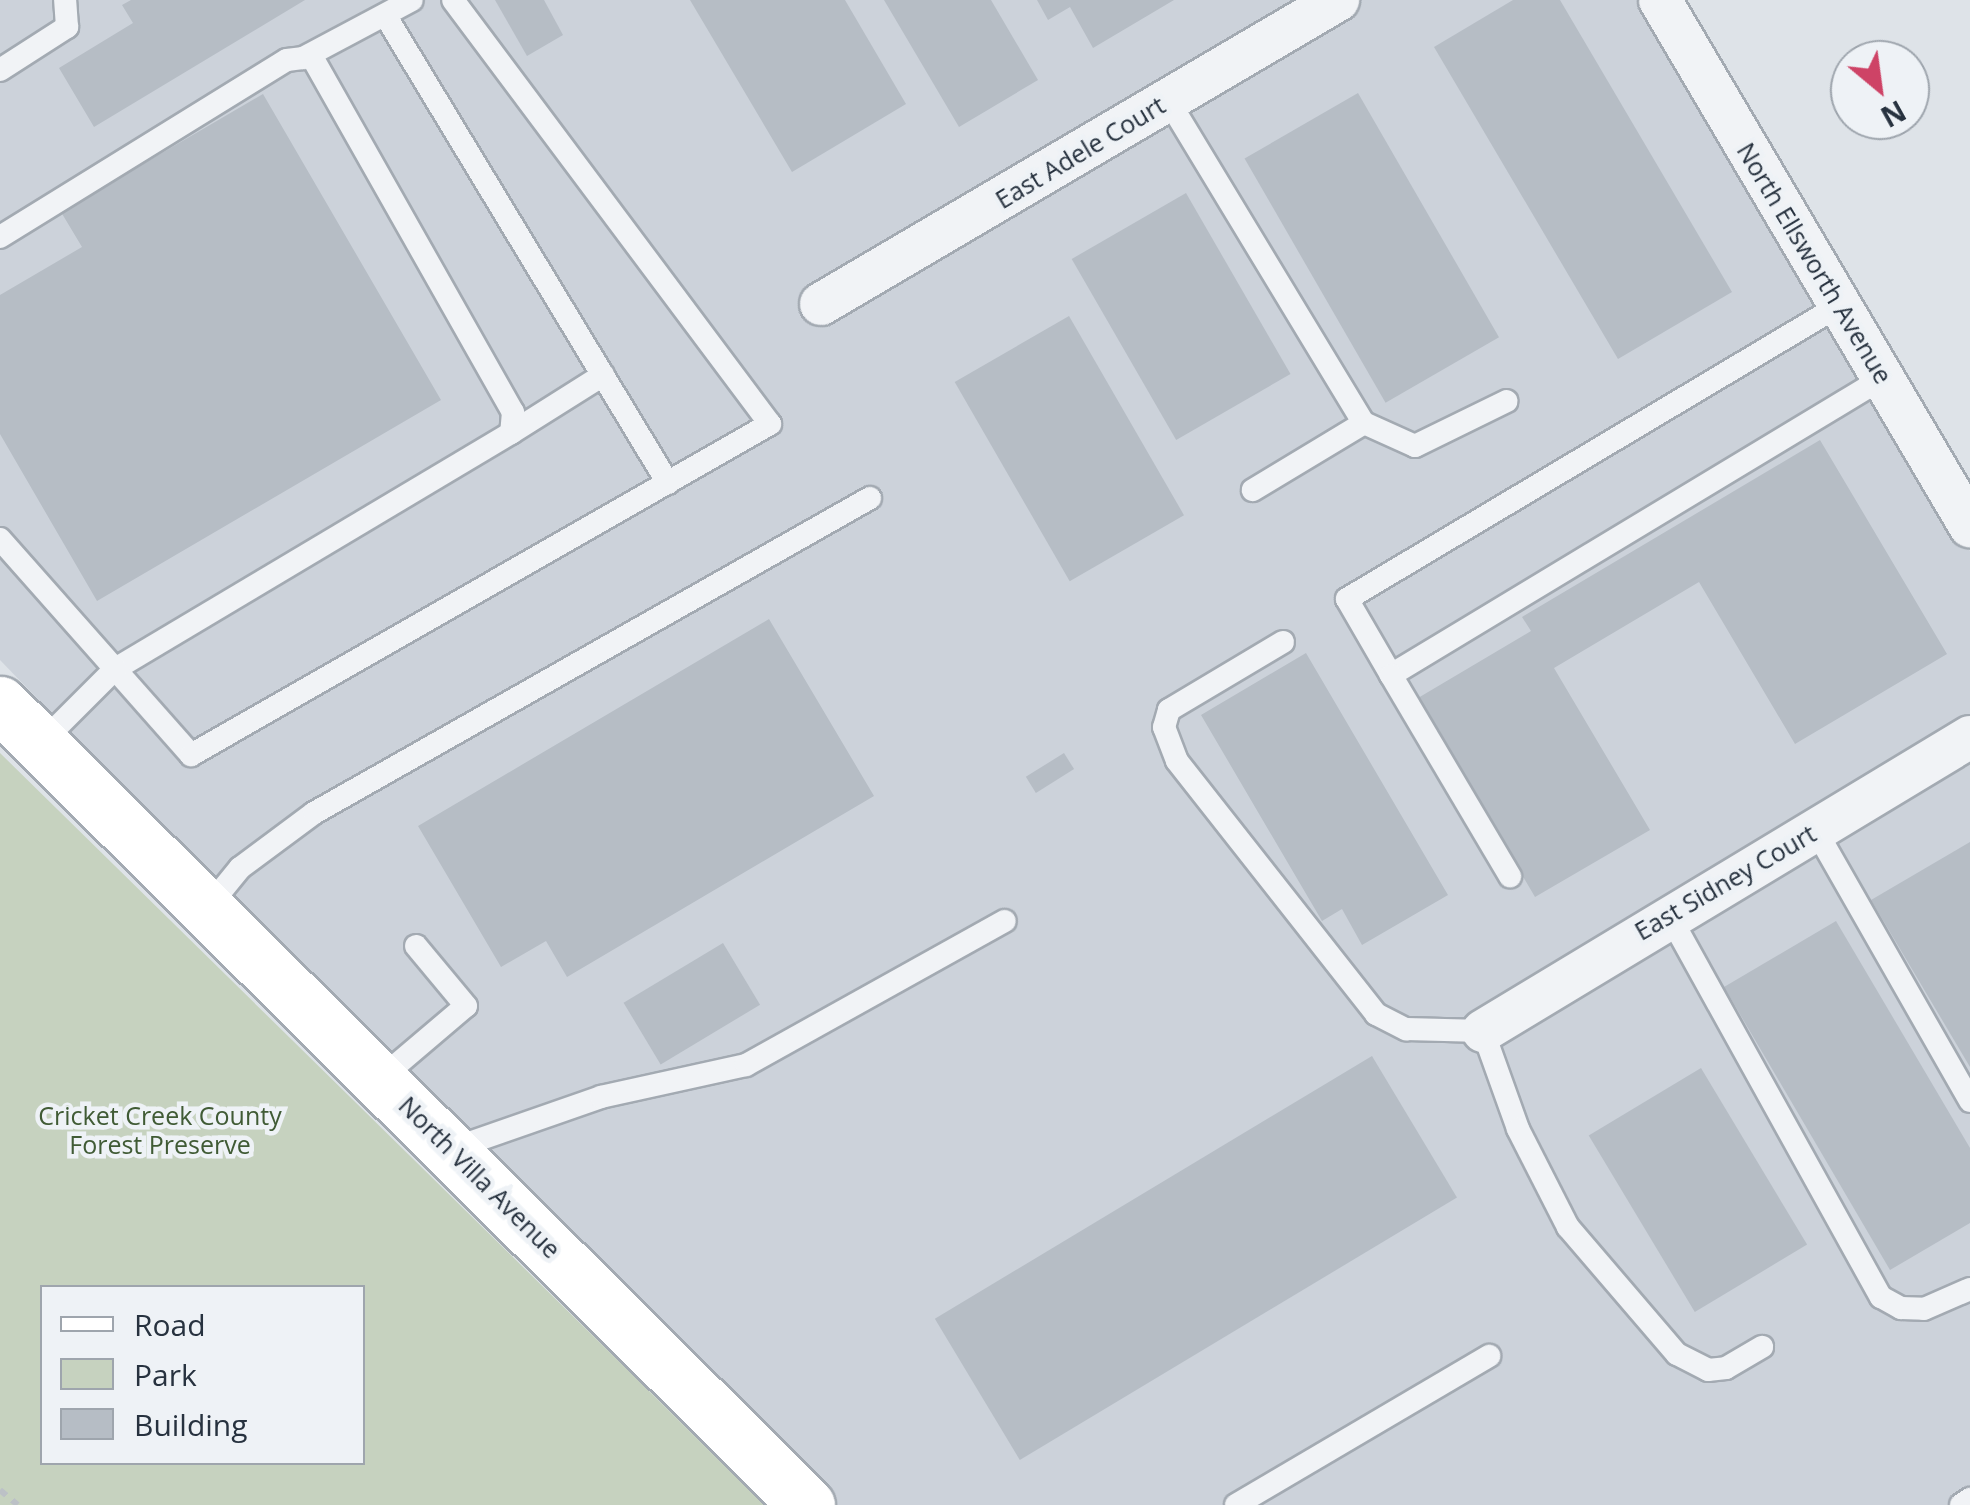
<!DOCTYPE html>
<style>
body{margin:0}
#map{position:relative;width:1970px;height:1505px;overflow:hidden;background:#dee3e8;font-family:"Open Sans",sans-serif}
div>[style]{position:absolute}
.built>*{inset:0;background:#ccd2da}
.green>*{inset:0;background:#c6d2bf}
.building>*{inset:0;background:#b6bdc5;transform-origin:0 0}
.path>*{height:6px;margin-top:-3px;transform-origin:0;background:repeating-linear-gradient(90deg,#bcc1c6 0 8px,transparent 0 16px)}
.roads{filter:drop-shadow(2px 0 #a3aab2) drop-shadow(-2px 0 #a3aab2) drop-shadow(0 2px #a3aab2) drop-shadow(0 -2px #a3aab2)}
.lane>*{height:22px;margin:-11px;padding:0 11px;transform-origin:11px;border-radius:11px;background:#f1f3f6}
.street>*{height:42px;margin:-21px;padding:0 21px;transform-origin:21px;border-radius:21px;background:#f1f3f6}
.secondary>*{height:55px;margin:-27.5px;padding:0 27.5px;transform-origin:27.5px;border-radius:27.5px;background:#fff}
span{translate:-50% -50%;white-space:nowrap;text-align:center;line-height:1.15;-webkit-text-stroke:9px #eef2f6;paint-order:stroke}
.street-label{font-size:25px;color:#27323f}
.park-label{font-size:25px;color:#405b35}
.legend{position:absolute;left:40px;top:1285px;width:325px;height:180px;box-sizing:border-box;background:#eef2f6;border:2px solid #9ea5ad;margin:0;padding:12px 18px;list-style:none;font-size:30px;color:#27323f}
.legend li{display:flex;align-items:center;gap:20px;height:50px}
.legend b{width:50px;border:2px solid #9ea5ad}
.north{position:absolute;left:1830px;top:40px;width:100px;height:100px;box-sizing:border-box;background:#eef2f6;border:2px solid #9ea5ad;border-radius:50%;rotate:151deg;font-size:28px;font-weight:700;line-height:40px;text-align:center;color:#27323f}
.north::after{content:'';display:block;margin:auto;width:35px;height:45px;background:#ce4366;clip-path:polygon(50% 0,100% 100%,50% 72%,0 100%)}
</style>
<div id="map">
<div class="built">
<div style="clip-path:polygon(0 0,1644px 0,1970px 551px,1970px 1505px,814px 1505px,0 660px)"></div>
</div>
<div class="green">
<div style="clip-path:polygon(evenodd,0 753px,641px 1383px,764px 1505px,0 1505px,0 753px,42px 1288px,362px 1288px,362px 1462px,42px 1462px,42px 1288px)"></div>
</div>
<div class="building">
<div style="clip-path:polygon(131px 0,305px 0,94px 127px,59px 68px,133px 23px,122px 5px)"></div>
<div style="clip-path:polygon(495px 0,544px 0,563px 35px,527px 56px)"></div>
<div style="clip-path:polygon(690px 0,845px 0,906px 104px,792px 172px)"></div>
<div style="clip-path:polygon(884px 0,991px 0,1038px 80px,959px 127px)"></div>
<div style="clip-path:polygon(1037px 0,1174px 0,1093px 48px,1070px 7px,1048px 20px)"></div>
<div style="clip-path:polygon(1513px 0,1560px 0,1732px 292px,1618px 359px,1434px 47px)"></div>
<div style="left:1358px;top:93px;width:282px;height:131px;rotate:60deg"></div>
<div style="clip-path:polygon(263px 94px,441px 400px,97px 601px,0 434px,0 295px,82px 247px,61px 212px)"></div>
<div style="left:1186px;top:193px;width:209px;height:132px;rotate:60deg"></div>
<div style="left:1069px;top:316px;width:230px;height:132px;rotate:60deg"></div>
<div style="clip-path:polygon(1820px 440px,1947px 654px,1795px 744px,1699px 582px,1554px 668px,1650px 830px,1535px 897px,1418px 698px,1531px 631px,1522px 617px)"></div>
<div style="clip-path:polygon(769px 619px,874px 796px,567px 977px,546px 941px,501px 967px,418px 826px)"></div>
<div style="clip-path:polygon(1306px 653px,1448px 895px,1362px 945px,1342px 909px,1322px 921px,1201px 715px)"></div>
<div style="left:1064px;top:753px;width:19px;height:45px;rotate:58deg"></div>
<div style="clip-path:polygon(1970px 842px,1970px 1067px,1871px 900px)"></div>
<div style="clip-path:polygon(1836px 921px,1970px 1148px,1970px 1223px,1890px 1270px,1724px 987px)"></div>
<div style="left:723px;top:943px;width:72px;height:116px;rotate:59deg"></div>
<div style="left:1372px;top:1056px;width:165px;height:510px;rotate:59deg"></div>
<div style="left:1701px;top:1068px;width:206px;height:131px;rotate:59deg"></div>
</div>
<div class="path">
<div style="left:0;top:1490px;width:23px;rotate:40deg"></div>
</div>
<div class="roads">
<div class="lane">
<div style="left:385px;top:15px;width:547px;rotate:58.84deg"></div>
<div style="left:303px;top:58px;width:123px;rotate:-28deg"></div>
<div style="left:0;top:70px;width:80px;rotate:-32.7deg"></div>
<div style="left:67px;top:27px;width:27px;rotate:-94deg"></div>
<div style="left:1168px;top:100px;width:378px;rotate:58.8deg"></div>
<div style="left:1364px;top:423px;width:130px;rotate:148.9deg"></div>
<div style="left:0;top:237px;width:337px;rotate:-31.7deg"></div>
<div style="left:287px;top:60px;width:25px;rotate:-7deg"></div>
<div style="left:312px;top:57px;width:408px;rotate:60.5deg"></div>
<div style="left:513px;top:412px;width:21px;rotate:95deg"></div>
<div style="left:511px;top:433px;width:461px;rotate:149.2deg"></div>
<div style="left:115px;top:669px;width:115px;rotate:48.5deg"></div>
<div style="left:191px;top:755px;width:667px;rotate:-29.76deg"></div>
<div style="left:770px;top:424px;width:529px;rotate:-126.78deg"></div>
<div style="left:1840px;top:305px;width:574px;rotate:149.19deg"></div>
<div style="left:1347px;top:599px;width:88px;rotate:59.9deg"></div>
<div style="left:1391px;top:675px;width:575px;rotate:-31.12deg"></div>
<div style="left:1364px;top:423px;width:56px;rotate:24.3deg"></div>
<div style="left:1415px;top:446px;width:102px;rotate:-26.1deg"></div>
<div style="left:511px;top:433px;width:109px;rotate:-32.2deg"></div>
<div style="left:0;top:539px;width:174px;rotate:48.5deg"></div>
<div style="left:115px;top:669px;width:105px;rotate:135deg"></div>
<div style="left:1283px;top:642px;width:133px;rotate:149.2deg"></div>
<div style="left:1169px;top:710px;width:18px;rotate:106deg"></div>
<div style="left:1164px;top:727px;width:36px;rotate:69deg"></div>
<div style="left:1177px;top:761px;width:322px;rotate:51.8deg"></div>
<div style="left:1376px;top:1014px;width:34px;rotate:27deg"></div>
<div style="left:1406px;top:1029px;width:77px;rotate:1.5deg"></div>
<div style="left:1483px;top:1031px;width:104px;rotate:70.3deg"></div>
<div style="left:1518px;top:1129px;width:110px;rotate:63deg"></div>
<div style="left:1568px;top:1227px;width:167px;rotate:49.4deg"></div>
<div style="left:1677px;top:1354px;width:35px;rotate:27deg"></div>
<div style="left:1708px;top:1370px;width:18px;rotate:-6deg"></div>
<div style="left:1726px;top:1368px;width:42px;rotate:-30.3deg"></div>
<div style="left:1391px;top:675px;width:234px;rotate:59.4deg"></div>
<div style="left:1815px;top:829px;width:313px;rotate:60.3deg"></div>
<div style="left:209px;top:906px;width:49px;rotate:-50.8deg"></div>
<div style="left:240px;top:868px;width:92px;rotate:-36.6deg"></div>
<div style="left:314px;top:813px;width:639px;rotate:-29.53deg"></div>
<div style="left:1669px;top:915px;width:437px;rotate:61deg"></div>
<div style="left:1881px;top:1297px;width:23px;rotate:29deg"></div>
<div style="left:1901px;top:1308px;width:23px;rotate:2deg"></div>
<div style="left:1924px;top:1309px;width:50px;rotate:-23.5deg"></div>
<div style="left:381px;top:1078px;width:111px;rotate:-40.3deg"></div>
<div style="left:466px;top:1006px;width:78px;rotate:-129.8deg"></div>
<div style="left:452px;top:1149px;width:158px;rotate:-19.2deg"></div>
<div style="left:601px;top:1097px;width:148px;rotate:-12.4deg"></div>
<div style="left:746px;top:1065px;width:296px;rotate:-29.1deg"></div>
<div style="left:1236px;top:1505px;width:294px;rotate:-30.5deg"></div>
<div style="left:1961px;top:1505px;width:11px;rotate:-34deg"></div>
</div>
<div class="street">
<div style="left:1660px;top:0;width:611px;rotate:59.49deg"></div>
<div style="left:821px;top:304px;width:600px;rotate:-30.46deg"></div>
<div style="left:1483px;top:1031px;width:569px;rotate:-31.12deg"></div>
</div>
<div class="secondary">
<div style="left:0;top:704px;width:1137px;rotate:44.79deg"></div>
</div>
</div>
<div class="street-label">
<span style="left:1080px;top:152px;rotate:-31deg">East Adele Court</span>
<span style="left:1815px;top:263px;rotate:59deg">North Ellsworth Avenue</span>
<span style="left:1725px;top:882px;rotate:-30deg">East Sidney Court</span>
<span style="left:480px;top:1177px;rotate:45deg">North Villa Avenue</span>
</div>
<div class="park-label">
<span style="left:160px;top:1130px">Cricket Creek County<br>Forest Preserve</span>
</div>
<ul class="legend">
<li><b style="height:12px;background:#fff"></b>Road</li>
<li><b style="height:28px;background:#c6d2bf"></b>Park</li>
<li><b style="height:28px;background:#b6bdc5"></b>Building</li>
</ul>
<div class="north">N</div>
</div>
